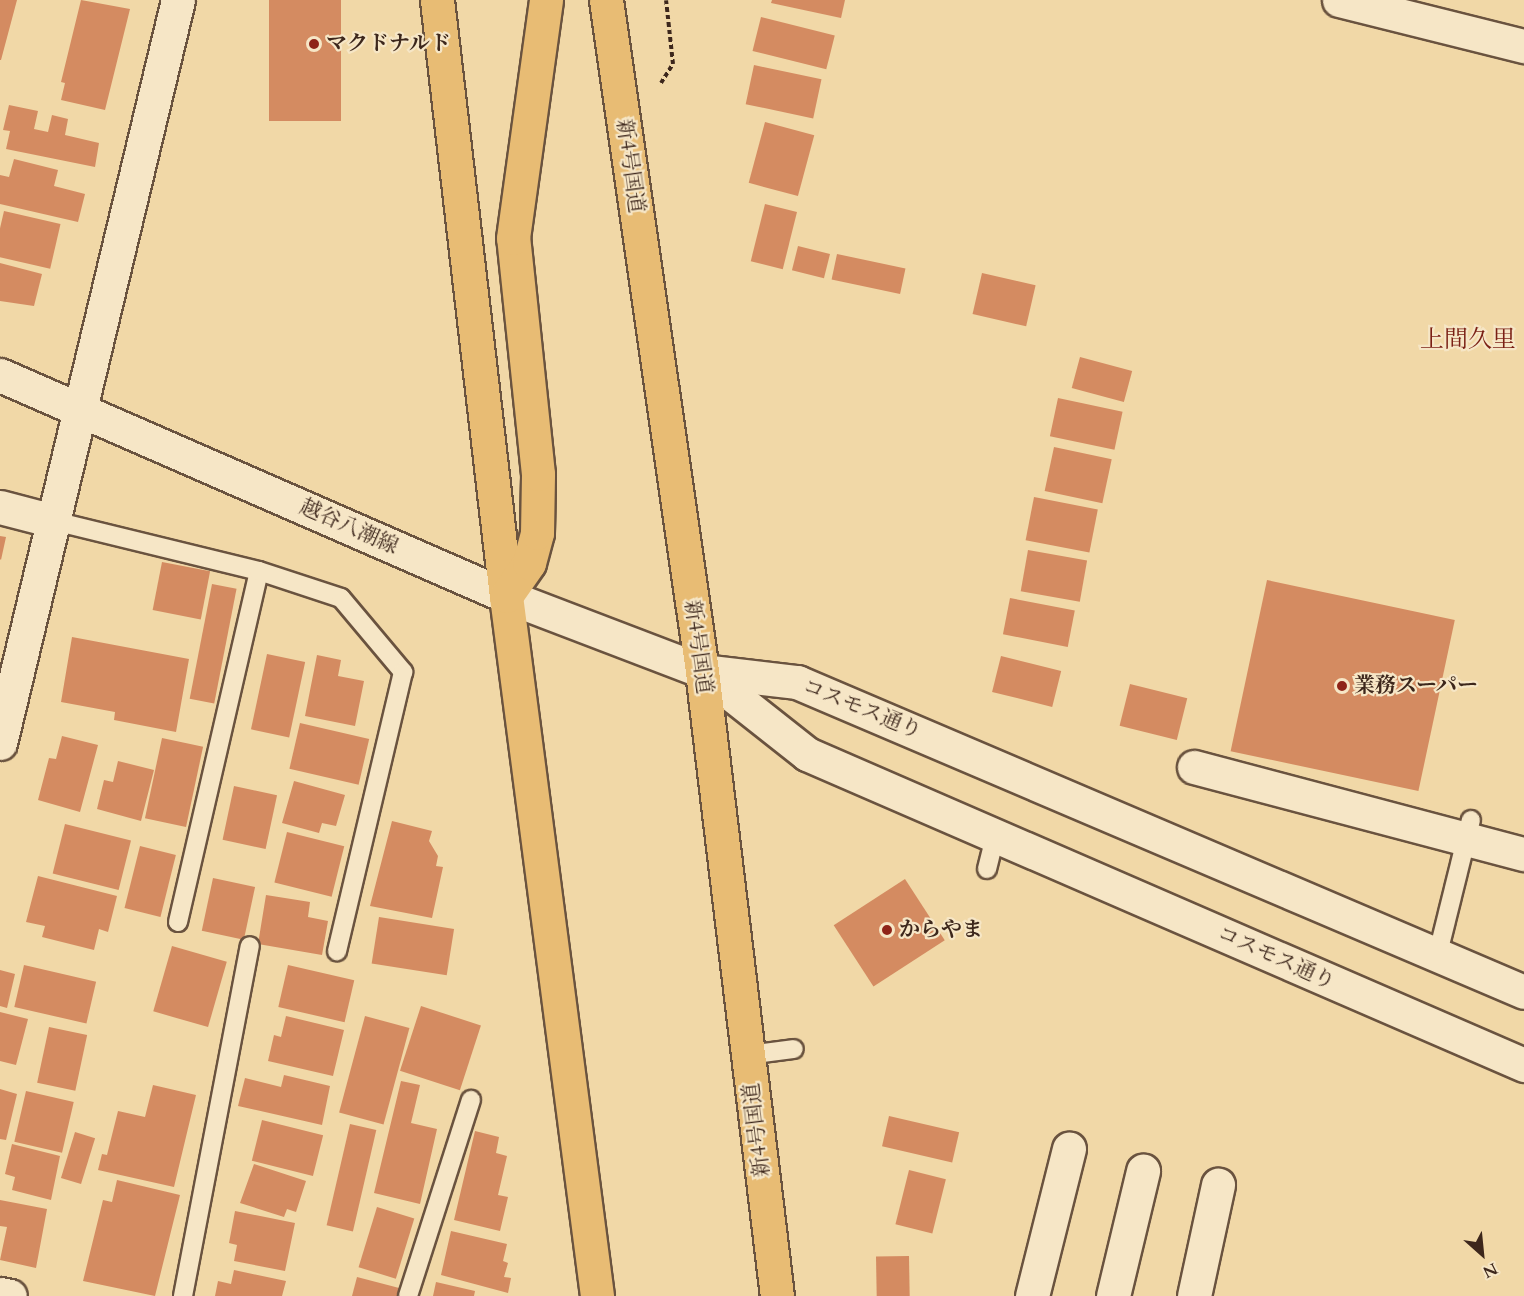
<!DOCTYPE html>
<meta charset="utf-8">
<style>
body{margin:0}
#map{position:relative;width:1524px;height:1296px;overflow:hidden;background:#f1d8a7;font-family:Cardo,"Noto Serif JP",serif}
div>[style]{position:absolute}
.building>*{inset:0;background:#d48b61;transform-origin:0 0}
.path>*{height:4px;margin-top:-2px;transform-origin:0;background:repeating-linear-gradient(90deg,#3d271c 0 4.5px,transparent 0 7.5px)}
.roads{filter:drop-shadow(2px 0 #6a533f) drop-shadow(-2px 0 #6a533f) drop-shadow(0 2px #6a533f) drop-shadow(0 -2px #6a533f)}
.service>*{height:18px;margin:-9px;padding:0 9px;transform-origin:9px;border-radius:9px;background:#f6e6c6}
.minor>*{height:33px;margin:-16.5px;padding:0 16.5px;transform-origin:16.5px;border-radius:16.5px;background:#f6e6c6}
.tertiary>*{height:33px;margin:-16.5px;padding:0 16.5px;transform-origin:16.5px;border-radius:16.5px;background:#f6e6c6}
.secondary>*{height:33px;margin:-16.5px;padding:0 16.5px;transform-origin:16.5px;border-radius:16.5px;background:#f6e6c6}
.trunk>*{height:33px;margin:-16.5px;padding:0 16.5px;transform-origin:16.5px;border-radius:16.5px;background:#e8bc74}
.dots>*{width:16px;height:16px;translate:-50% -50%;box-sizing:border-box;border:3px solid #f6e6c6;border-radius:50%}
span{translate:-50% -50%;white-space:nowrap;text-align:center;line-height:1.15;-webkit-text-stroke:4.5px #f6e6c6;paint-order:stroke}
.poi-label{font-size:21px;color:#3d271c;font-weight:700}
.left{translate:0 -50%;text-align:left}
.street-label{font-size:21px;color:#3d271c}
.quarter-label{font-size:24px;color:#7a1f14}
.north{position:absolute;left:1452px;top:1224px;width:60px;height:60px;-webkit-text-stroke:4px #f6e6c6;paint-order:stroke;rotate:153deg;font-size:16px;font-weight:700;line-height:24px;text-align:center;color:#3d271c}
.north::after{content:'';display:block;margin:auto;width:21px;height:27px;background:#3d271c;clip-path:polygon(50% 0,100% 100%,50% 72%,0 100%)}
</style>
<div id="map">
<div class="building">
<div style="clip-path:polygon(0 0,17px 0,1px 60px,0 60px)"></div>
<div style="clip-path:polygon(81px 0,130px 9px,105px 110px,61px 100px,65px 83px,61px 82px)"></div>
<div style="left:269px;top:0;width:72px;height:121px"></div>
<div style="clip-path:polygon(772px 0,845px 0,841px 18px,771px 3px)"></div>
<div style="left:761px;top:17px;width:76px;height:35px;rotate:14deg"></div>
<div style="left:754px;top:65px;width:69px;height:40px;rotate:12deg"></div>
<div style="clip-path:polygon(9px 105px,38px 111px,34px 129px,48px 132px,52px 115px,68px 119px,65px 135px,99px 143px,95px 167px,6px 149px,10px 131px,3px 130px)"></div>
<div style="left:765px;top:122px;width:51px;height:63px;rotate:15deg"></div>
<div style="clip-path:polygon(14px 159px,58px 170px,54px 186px,85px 194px,78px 222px,0 204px,0 175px,9px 177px)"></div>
<div style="left:765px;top:204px;width:33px;height:59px;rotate:14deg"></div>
<div style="left:4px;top:211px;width:58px;height:46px;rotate:13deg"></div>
<div style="left:798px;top:246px;width:33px;height:25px;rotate:14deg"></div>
<div style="left:837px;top:254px;width:70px;height:26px;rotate:12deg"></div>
<div style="clip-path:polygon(0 263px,42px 274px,34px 306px,0 301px)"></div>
<div style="left:982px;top:273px;width:55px;height:42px;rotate:13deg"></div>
<div style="left:1080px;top:357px;width:54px;height:32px;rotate:15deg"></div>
<div style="left:1058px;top:398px;width:66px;height:39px;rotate:12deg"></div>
<div style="left:1054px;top:447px;width:59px;height:45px;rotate:12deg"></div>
<div style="left:1034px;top:497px;width:65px;height:44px;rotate:11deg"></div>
<div style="clip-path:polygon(0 536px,6px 537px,1px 560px,0 559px)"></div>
<div style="left:1028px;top:550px;width:60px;height:42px;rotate:10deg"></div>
<div style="left:162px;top:562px;width:49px;height:49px;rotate:11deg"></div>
<div style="left:1267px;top:580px;width:192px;height:175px;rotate:12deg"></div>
<div style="left:212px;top:584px;width:25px;height:117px;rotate:11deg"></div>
<div style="left:1010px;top:598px;width:66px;height:37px;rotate:11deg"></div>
<div style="clip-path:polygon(72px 637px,189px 659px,176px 732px,114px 720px,115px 712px,61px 702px)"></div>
<div style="left:267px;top:654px;width:39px;height:77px;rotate:12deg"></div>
<div style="clip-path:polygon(317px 655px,341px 660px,338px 676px,364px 681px,355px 726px,305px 716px)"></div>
<div style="left:1001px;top:656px;width:62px;height:37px;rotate:14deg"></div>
<div style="left:1130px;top:684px;width:59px;height:43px;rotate:14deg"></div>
<div style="left:300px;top:723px;width:71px;height:47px;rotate:13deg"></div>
<div style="clip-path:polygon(62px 736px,98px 745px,80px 812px,38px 800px,49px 758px,56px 759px)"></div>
<div style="left:162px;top:738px;width:42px;height:82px;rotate:12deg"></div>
<div style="clip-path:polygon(118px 761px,154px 770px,141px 821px,97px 809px,104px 780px,113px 782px)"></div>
<div style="clip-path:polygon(294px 781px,345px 795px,336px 826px,322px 823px,319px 833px,282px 823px)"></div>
<div style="left:234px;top:786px;width:44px;height:55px;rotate:12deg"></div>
<div style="clip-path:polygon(392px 821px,432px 831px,429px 841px,438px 856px,436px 866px,443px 867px,432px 918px,370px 906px)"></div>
<div style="left:65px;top:824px;width:68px;height:51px;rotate:14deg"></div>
<div style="left:287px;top:832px;width:59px;height:52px;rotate:14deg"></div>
<div style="left:140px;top:846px;width:37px;height:64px;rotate:14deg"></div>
<div style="clip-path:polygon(38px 876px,117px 896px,108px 932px,99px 929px,94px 950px,42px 937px,45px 926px,26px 922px)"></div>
<div style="left:213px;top:878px;width:43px;height:54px;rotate:12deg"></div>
<div style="left:905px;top:879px;width:73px;height:85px;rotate:57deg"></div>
<div style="clip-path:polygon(266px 895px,310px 902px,308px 917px,328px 921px,322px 955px,258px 944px)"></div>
<div style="left:379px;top:917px;width:76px;height:47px;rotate:9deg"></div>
<div style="left:172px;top:946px;width:57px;height:68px;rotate:16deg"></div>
<div style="left:24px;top:965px;width:74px;height:43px;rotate:13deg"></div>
<div style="left:288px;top:965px;width:68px;height:43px;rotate:13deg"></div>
<div style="clip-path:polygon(0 970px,15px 974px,7px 1008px,0 1006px)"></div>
<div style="left:421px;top:1006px;width:63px;height:68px;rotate:18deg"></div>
<div style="clip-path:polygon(0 1012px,28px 1019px,16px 1065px,0 1061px)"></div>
<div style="clip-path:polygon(286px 1016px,344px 1030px,333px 1076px,268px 1061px,274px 1035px,281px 1037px)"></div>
<div style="left:365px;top:1016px;width:46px;height:100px;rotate:15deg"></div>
<div style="left:49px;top:1027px;width:39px;height:57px;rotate:12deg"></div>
<div style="clip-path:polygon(284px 1075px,330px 1086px,322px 1125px,238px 1106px,245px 1078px,281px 1087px)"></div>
<div style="clip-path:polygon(401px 1081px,420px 1085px,411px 1123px,437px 1129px,420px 1204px,374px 1193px)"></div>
<div style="clip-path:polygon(153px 1085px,196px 1095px,174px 1187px,98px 1170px,102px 1154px,107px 1155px,118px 1111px,145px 1117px)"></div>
<div style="clip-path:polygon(0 1089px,17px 1094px,6px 1140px,0 1139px)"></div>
<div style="left:26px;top:1091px;width:49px;height:52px;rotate:13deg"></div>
<div style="left:889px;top:1116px;width:72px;height:31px;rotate:13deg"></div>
<div style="left:262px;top:1120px;width:63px;height:42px;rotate:14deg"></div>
<div style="left:350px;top:1124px;width:27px;height:104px;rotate:13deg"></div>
<div style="clip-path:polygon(475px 1131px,499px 1137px,496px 1153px,507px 1156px,498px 1195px,508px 1197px,500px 1231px,454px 1220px)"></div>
<div style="left:75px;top:1132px;width:21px;height:48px;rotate:17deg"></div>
<div style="clip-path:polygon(12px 1144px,60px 1156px,51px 1200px,12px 1190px,15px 1177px,5px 1174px)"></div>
<div style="clip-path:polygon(254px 1164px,306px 1181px,296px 1212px,287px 1209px,284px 1217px,240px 1203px)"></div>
<div style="left:909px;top:1170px;width:38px;height:56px;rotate:14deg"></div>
<div style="clip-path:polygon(117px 1180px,180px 1195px,155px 1296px,83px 1281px,103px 1200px,112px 1202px)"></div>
<div style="clip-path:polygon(0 1200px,47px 1209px,36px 1268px,0 1260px,7px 1227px,0 1226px)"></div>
<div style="left:377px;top:1207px;width:39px;height:63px;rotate:17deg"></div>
<div style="clip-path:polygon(235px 1211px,295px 1223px,285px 1271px,234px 1261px,237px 1245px,229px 1243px)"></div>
<div style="clip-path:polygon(451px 1231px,507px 1244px,503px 1261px,508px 1263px,504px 1277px,511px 1278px,508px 1293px,441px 1275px)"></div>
<div style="left:909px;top:1256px;width:40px;height:33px;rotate:89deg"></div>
<div style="clip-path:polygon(234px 1270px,286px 1281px,282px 1296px,215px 1296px,218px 1281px,231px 1284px)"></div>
<div style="clip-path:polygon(357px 1277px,403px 1289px,401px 1296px,352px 1296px)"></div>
<div style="clip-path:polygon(436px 1282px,475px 1291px,474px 1296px,433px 1296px)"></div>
</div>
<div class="path">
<div style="left:661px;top:83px;width:22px;rotate:-58deg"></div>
<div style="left:673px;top:64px;width:64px;rotate:-96.2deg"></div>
</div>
<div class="roads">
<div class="service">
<div style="left:50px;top:520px;width:215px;rotate:13.7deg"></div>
<div style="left:987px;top:869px;width:36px;rotate:-76deg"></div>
<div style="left:178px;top:922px;width:360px;rotate:-77deg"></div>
<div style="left:259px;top:571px;width:86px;rotate:18.2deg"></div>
<div style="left:341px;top:598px;width:97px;rotate:50deg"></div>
<div style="left:403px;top:672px;width:287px;rotate:103.3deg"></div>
<div style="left:1438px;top:953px;width:137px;rotate:-76.1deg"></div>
<div style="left:748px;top:1055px;width:46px;rotate:-7.4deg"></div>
<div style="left:183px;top:1296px;width:356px;rotate:-79.2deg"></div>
<div style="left:408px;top:1296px;width:206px;rotate:-72.2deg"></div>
</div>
<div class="minor">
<div style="left:0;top:507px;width:52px;rotate:14.6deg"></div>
<div style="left:1194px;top:767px;width:341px;rotate:14.8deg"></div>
<div style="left:0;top:1294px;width:10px;rotate:11deg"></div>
<div style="left:1032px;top:1296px;width:152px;rotate:-75.9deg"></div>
<div style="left:1113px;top:1296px;width:129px;rotate:-76.5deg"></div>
<div style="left:1194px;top:1296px;width:114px;rotate:-77.8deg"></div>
</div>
<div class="tertiary">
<div style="left:1339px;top:0;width:191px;rotate:14deg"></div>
<div style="left:702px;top:671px;width:134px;rotate:38.3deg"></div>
<div style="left:807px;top:754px;width:782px;rotate:23.45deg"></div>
<div style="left:702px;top:671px;width:96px;rotate:6.6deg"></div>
<div style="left:797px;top:682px;width:790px;rotate:23.09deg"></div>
<div style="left:0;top:743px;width:764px;rotate:-76.53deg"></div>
</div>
<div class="secondary">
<div style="left:0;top:375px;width:552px;rotate:23.59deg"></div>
<div style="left:506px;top:596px;width:210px;rotate:20.9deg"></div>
</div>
<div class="trunk">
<div style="left:437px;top:0;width:600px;rotate:83.4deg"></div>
<div style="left:506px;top:596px;width:706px;rotate:82.59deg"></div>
<div style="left:606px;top:0;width:678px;rotate:81.86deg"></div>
<div style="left:702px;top:671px;width:629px;rotate:83.16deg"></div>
<div style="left:506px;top:596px;width:40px;rotate:-55.1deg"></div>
<div style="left:529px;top:563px;width:31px;rotate:-75deg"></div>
<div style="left:537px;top:533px;width:59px;rotate:-89deg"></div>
<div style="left:538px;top:474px;width:237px;rotate:-96deg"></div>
<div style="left:513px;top:238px;width:240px;rotate:-82.1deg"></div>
</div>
</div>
<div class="dots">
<div style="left:314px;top:44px;background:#8f2418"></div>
<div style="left:1342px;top:686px;background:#8f2418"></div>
<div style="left:887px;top:930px;background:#8f2418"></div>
</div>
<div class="poi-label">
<span class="left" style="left:326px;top:44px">マクドナルド</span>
<span class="left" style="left:1354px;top:686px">業務スーパー</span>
<span class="left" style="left:899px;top:930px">からやま</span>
</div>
<div class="street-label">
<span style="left:630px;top:166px;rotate:82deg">新4号国道</span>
<span style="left:349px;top:527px;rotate:24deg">越谷八潮線</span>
<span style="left:698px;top:647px;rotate:82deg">新4号国道</span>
<span style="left:862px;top:709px;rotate:22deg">コスモス通り</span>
<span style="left:1276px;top:958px;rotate:24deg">コスモス通り</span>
<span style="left:757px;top:1130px;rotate:-97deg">新4号国道</span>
</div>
<div class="quarter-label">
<span style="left:1468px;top:340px">上間久里</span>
</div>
<div class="north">N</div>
</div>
